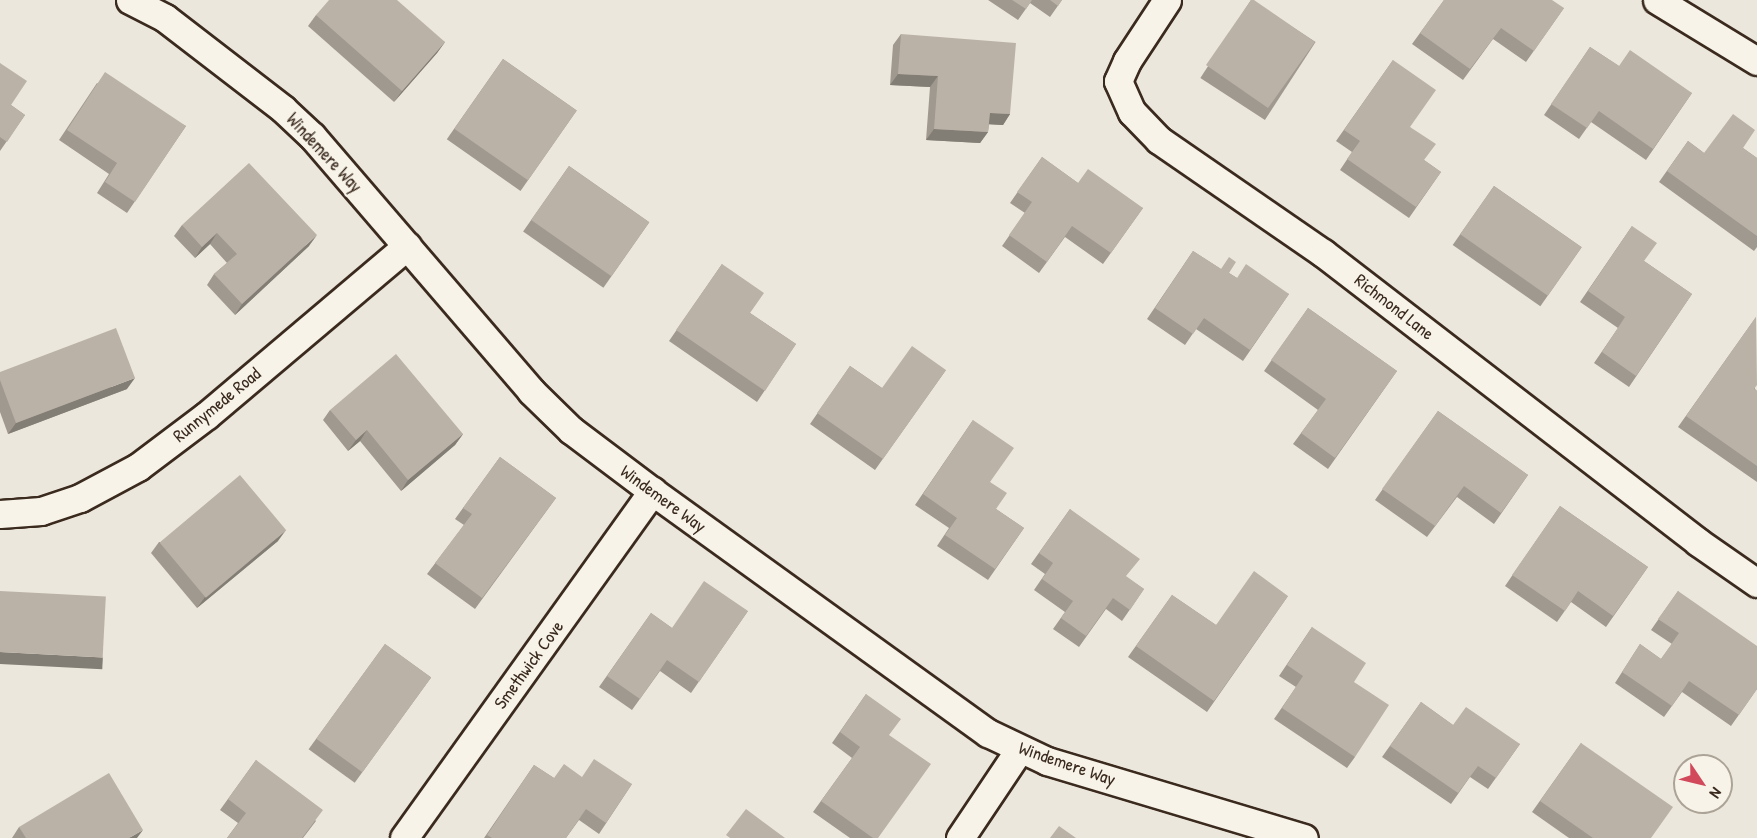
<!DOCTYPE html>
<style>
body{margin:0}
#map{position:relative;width:1757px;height:838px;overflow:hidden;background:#ece7dc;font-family:"Patrick Hand",sans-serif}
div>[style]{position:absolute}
.roads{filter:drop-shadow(2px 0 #3b2a1e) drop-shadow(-2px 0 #3b2a1e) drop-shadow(0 2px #3b2a1e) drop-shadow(0 -2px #3b2a1e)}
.street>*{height:27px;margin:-13.5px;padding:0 13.5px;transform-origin:13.5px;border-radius:13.5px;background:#f7f3e8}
.wall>*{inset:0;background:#a09990;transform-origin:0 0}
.shaded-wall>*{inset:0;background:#827d75;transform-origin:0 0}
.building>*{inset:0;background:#bab2a7;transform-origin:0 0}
span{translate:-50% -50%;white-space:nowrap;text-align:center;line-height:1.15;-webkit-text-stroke:4.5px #f7f3e8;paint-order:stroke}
.street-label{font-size:18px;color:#3b2a1e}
.north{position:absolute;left:1673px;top:754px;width:60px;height:60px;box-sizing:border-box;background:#f7f3e8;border:2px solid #aca397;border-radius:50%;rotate:125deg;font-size:16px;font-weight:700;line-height:24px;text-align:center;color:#3b2a1e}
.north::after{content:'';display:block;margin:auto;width:21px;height:27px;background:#d1495b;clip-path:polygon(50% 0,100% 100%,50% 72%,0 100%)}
</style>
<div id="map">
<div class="roads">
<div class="street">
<div style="left:130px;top:0;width:39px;rotate:27deg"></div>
<div style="left:165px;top:18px;width:149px;rotate:37.6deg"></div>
<div style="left:283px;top:109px;width:40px;rotate:43deg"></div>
<div style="left:312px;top:136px;width:336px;rotate:49.3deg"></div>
<div style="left:531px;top:391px;width:56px;rotate:44.3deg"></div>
<div style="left:571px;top:430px;width:101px;rotate:37deg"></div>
<div style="left:652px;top:491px;width:414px;rotate:35.8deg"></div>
<div style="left:988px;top:733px;width:65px;rotate:25.4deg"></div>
<div style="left:1047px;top:761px;width:268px;rotate:16.7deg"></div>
<div style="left:1167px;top:0;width:73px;rotate:123.3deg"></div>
<div style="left:1127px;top:61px;width:22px;rotate:114deg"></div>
<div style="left:1118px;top:81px;width:34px;rotate:66deg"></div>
<div style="left:1132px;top:112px;width:39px;rotate:46deg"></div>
<div style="left:1159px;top:140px;width:199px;rotate:34.6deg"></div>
<div style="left:1323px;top:253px;width:473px;rotate:37.6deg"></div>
<div style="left:1698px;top:542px;width:72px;rotate:34.8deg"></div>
<div style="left:1657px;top:0;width:117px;rotate:31.4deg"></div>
<div style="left:0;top:514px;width:41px;rotate:-4.2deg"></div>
<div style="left:41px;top:511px;width:41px;rotate:-18.4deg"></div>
<div style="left:80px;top:498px;width:66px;rotate:-28.1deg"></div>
<div style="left:138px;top:467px;width:86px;rotate:-37deg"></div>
<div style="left:207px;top:415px;width:262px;rotate:-40.2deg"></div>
<div style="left:404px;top:838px;width:427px;rotate:-54.4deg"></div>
<div style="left:960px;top:838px;width:106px;rotate:-56.2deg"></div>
</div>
</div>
<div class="wall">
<div style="clip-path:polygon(988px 0,1062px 0,1050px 17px,1030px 3px,1018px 20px)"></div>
<div style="left:1251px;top:0;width:77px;height:93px;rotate:33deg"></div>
<div style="clip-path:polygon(1444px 0,1564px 8px,1526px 62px,1493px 39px,1463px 80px,1412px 44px)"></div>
<div style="clip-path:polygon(316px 15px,445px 42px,437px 53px,394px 102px,308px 26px)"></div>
<div style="clip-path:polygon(901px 34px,1010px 114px,1003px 125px,989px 124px,988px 132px,980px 143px,926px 140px,930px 87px,890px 85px,893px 45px)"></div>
<div style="clip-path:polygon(1590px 47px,1619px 66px,1692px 93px,1646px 160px,1591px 122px,1579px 139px,1544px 115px)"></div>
<div style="left:503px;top:59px;width:90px;height:98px;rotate:35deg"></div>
<div style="clip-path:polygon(1393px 60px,1410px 127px,1424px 160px,1441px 172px,1409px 218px,1340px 170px,1352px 152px,1336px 141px)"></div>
<div style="clip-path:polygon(0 63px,11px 105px,25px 115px,0 151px)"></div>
<div style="clip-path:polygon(97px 83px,186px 126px,127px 213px,97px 193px,109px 174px,59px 140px)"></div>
<div style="clip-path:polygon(1688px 141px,1704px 153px,1743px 148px,1757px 158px,1757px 247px,1754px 251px,1659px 182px)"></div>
<div style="clip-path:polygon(1042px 157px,1078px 183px,1143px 208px,1103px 264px,1065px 237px,1039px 273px,1002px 246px,1025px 213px,1010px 203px)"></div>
<div style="left:569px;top:166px;width:98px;height:80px;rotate:35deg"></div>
<div style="left:1494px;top:186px;width:107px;height:72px;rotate:35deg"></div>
<div style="clip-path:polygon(182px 225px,309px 246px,235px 315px,207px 285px,214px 274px,227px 263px,210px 244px,195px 258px,174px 236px)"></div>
<div style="clip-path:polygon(1632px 226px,1644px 261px,1692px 294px,1629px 387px,1594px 363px,1618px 328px,1580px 302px)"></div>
<div style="clip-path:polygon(1193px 251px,1221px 269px,1229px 273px,1237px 278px,1289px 294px,1243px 361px,1196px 329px,1185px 345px,1147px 319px)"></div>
<div style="clip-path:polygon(722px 264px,750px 313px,796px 344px,757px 402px,669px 341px)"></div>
<div style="clip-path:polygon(1308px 308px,1397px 371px,1328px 469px,1293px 444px,1318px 410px,1264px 371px)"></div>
<div style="clip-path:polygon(1756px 317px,1755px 389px,1757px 391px,1757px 482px,1678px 427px)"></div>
<div style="clip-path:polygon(850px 366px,882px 388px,946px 370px,875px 470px,810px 424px)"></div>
<div style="clip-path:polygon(0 372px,127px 389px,8px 434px,0 412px)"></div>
<div style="clip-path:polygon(330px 410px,463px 434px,455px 445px,401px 491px,360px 441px,348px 451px,323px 420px)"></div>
<div style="clip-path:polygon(1438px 411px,1528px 475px,1494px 524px,1457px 497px,1427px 537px,1375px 500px)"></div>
<div style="clip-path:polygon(973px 420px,990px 482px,996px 509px,1024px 528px,988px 580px,937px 546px,949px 528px,915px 505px)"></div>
<div style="clip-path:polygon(500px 457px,556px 498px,475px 609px,427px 574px,464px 525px,455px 519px)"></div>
<div style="clip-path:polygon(1560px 506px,1648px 567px,1606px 627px,1571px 602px,1557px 622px,1505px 586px)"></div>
<div style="clip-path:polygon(1070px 509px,1126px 577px,1144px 589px,1122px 621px,1106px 609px,1079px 647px,1053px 629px,1065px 612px,1034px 590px,1045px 574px,1031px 564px)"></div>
<div style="clip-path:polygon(278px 541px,197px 608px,151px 553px,159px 542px)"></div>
<div style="clip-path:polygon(1678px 591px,1757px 689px,1731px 726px,1682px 692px,1664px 717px,1615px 683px,1640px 644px,1661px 659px,1672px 644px,1651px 630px)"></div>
<div style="clip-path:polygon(1172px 595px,1216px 625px,1288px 596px,1207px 712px,1128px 657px)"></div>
<div style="clip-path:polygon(748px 611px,691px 693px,660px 671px,632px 710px,599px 687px,651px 613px,672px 628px)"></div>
<div style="clip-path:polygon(1312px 627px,1354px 682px,1355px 757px,1347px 768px,1274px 719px,1296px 687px,1279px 676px)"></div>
<div style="left:385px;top:644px;width:57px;height:130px;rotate:36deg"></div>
<div style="clip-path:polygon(866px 694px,889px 735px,878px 838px,850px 838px,813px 812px,852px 758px,832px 743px)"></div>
<div style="clip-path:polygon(1421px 702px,1453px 725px,1520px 744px,1488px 789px,1470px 777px,1451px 804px,1382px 757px)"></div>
<div style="clip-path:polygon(1581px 743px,1651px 838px,1569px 838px,1532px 812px)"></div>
<div style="clip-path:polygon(256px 760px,316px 821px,303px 838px,227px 838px,238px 823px,220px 810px)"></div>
<div style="clip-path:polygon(534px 765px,554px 778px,582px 777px,632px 784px,599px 834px,579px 820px,566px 838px,484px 838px)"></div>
<div style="clip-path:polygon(19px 827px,137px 838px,12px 838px)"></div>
</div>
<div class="shaded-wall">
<div style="clip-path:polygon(445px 42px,437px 53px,394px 102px,402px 91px)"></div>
<div style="clip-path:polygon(898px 74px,938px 76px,930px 87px,890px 85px)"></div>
<div style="clip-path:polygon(990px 113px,1010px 114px,1003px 125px,982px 124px)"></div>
<div style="clip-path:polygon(934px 129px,988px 132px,980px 143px,926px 140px)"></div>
<div style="clip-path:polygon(217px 233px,210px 244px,195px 258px,202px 247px)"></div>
<div style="clip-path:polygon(317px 235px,309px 246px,235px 315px,242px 304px)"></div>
<div style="clip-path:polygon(135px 378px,127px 389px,8px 434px,16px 423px)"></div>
<div style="clip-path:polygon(367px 430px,360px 441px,348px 451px,356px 440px)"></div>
<div style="clip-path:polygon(463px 434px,455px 445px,401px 491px,408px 480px)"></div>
<div style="clip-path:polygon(286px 530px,278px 541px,197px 608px,205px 597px)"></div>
<div style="left:0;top:652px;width:103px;height:12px;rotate:3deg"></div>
<div style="clip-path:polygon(143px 830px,137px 838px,129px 838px)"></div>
</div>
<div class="building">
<div style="clip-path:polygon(329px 0,397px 0,445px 42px,402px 91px,316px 15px)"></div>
<div style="clip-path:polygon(1012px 0,1032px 0,1026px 9px)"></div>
<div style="clip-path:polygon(1050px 0,1062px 0,1058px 6px)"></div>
<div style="clip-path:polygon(1251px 0,1254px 0,1315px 42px,1268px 108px,1206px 65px)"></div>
<div style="clip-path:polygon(1444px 0,1552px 0,1564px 8px,1534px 51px,1501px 28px,1470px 69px,1420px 33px)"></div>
<div style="clip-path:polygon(901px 34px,1016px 43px,1010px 114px,990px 113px,988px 132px,934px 129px,938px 76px,898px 74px)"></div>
<div style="clip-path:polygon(1590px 47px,1619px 66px,1630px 50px,1692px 93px,1653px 149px,1599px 111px,1587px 128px,1551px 104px)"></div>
<div style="left:503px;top:59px;width:90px;height:85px;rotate:35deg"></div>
<div style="clip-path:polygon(1393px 60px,1436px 90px,1410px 127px,1436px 144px,1424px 160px,1441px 172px,1416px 207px,1347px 159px,1360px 141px,1344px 130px)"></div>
<div style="clip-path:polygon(0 63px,27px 81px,11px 105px,25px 115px,7px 142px,0 137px)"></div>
<div style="clip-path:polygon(105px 72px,186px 126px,135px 202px,105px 182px,117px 163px,67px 130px)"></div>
<div style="clip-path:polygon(1733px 114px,1755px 130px,1743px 148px,1757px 158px,1757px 236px,1667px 171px,1688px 141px,1704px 153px)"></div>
<div style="clip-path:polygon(1042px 157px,1078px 183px,1088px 169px,1143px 208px,1111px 253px,1072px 226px,1047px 262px,1009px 235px,1032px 202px,1017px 192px)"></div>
<div style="clip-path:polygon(249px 163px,317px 235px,242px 304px,214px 274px,237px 254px,217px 233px,202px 247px,182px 225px)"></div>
<div style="left:569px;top:166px;width:98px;height:66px;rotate:35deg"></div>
<div style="left:1494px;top:186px;width:107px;height:59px;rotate:35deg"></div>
<div style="clip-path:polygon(1632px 226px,1657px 243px,1644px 261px,1692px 294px,1636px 376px,1602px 352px,1625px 317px,1588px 291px)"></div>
<div style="clip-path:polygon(1193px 251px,1221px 269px,1229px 257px,1236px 262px,1229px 273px,1237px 278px,1246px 264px,1289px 294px,1250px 350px,1204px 318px,1193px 334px,1155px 308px)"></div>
<div style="clip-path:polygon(722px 264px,764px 293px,750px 313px,796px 344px,765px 391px,676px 330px)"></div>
<div style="clip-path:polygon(1308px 308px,1397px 371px,1335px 458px,1301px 433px,1326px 399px,1271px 360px)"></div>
<div style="clip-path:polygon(1756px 317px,1757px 385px,1754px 389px,1757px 391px,1757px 466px,1686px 416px)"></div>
<div style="clip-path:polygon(116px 328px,135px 378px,16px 423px,0 380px,0 372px)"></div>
<div style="clip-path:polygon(912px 346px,946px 370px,883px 459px,817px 413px,850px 366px,882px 388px)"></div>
<div style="clip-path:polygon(396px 354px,463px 434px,408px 480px,367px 430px,356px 440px,330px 410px)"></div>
<div style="clip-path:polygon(1438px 411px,1528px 475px,1501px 513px,1464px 486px,1435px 526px,1382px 489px)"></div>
<div style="clip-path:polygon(973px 420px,1014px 448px,990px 482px,1007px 493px,996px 509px,1024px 528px,995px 569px,945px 535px,957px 518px,923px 494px)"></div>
<div style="clip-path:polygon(500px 457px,556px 498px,482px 598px,435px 563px,472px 514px,463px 508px)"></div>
<div style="left:240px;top:475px;width:72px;height:105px;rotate:50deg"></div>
<div style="clip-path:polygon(1560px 506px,1648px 567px,1613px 616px,1578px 591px,1565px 611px,1512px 575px)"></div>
<div style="clip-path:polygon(1070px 509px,1140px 559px,1126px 576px,1144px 589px,1130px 610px,1113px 598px,1086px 636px,1061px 618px,1073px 601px,1042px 579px,1053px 563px,1039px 553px)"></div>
<div style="clip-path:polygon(1254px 571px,1288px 596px,1214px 701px,1136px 646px,1172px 595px,1216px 625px)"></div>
<div style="clip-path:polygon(704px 581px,748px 611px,699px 682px,667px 660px,640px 699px,607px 676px,651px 613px,672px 628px)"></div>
<div style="left:0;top:591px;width:106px;height:61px;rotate:3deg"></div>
<div style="clip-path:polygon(1678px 591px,1757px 646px,1757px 689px,1739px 715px,1689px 681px,1672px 706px,1622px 672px,1640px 644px,1661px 659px,1679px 633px,1658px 619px)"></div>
<div style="clip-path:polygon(1312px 627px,1366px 663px,1354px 682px,1389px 705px,1355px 757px,1282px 708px,1303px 676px,1287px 665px)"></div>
<div style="left:385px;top:644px;width:57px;height:117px;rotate:36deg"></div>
<div style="clip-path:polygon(866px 694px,901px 719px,889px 735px,931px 764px,878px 838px,873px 838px,821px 801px,860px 747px,840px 732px)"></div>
<div style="clip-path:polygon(1421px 702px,1453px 725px,1466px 707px,1520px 744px,1496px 778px,1478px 766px,1458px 793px,1390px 746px)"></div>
<div style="clip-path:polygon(1581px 743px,1673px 807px,1651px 838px,1593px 838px,1540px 801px)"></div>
<div style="clip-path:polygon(594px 759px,632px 784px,606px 823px,586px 809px,566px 838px,492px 838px,487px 835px,534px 765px,554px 778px,564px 764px,582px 777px)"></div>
<div style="clip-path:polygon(256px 760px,323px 810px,302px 838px,227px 838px,246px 813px,228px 799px)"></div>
<div style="clip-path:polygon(109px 773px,143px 830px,129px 838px,26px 838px,19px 827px)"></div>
<div style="clip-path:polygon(746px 809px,785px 838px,730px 838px,726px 835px)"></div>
<div style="clip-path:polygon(1059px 826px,1076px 838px,1050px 838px)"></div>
</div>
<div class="street-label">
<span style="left:324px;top:153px;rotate:47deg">Windemere Way</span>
<span style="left:1394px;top:307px;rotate:38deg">Richmond Lane</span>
<span style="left:217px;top:405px;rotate:-39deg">Runnymede Road</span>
<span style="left:663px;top:499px;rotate:36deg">Windemere Way</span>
<span style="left:529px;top:665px;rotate:-54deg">Smethwick Cove</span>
<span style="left:1067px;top:764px;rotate:19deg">Windemere Way</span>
</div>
<div class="north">N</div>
</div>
